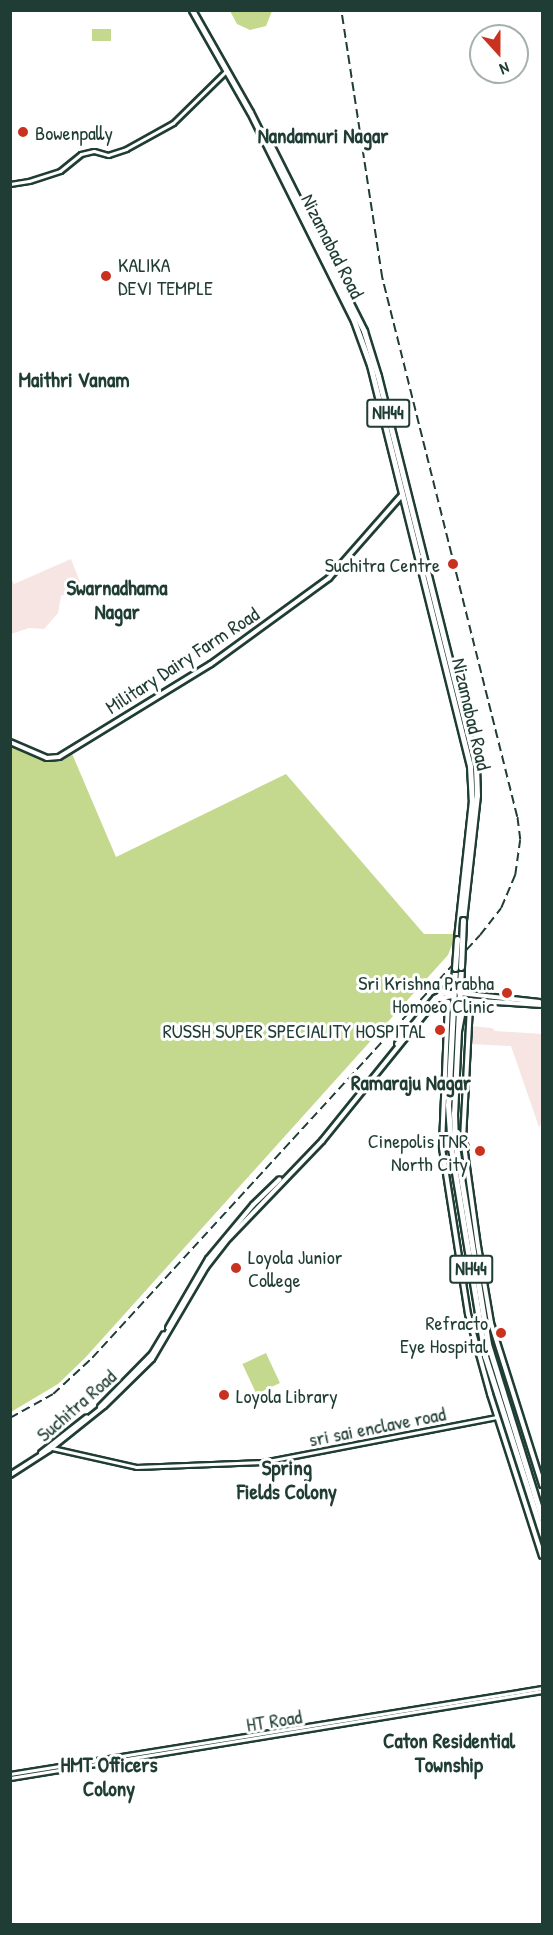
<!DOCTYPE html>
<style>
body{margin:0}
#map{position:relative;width:553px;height:1935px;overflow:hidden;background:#fff;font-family:"Patrick Hand",sans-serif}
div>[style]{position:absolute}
.built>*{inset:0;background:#f6e5e2}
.green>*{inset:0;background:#c5d98e;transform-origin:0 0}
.roads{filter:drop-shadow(2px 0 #1f3d34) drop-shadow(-2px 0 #1f3d34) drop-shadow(0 2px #1f3d34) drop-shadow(0 -2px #1f3d34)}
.tertiary>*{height:3px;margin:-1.5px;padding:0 1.5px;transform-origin:1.5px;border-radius:1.5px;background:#fff}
.secondary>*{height:4px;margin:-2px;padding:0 2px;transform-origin:2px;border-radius:2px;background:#fff}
.trunk>*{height:5px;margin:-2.5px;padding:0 2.5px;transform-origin:2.5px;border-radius:2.5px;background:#fff}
.rail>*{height:1.5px;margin-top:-0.75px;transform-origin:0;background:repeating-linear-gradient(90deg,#1f3d34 0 9px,transparent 0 13.5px)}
.bridges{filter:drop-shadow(2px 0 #1f3d34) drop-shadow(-2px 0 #1f3d34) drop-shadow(0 2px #1f3d34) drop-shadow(0 -2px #1f3d34)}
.trunk-bridge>*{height:5px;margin:-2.5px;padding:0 2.5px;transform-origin:2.5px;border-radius:2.5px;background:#fff}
.dots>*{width:16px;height:16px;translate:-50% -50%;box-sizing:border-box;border:3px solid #fff;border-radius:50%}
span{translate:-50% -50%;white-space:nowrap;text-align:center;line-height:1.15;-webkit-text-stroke:6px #fff;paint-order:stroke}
.shield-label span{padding:2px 4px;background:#fff;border:2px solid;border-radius:4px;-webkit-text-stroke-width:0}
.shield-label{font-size:18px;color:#1f3d34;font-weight:700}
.poi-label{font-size:20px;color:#1f3d34}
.left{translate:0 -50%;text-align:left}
.right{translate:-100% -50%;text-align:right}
.street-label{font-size:20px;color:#1f3d34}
.neighbourhood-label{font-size:21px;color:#1f3d34;font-weight:700}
.frame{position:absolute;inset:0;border:12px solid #1f3d34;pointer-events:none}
.north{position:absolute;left:469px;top:24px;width:60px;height:60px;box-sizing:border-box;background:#fff;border:2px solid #a5b1ae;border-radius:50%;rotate:159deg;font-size:16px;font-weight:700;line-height:24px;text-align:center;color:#1f3d34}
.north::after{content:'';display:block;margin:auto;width:21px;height:27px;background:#c8321e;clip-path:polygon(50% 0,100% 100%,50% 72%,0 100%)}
</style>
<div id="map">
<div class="built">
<div style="clip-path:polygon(71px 559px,82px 587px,61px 596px,58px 613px,44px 629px,29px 628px,11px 634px,11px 578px,14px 584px)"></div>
<div style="clip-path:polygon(471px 1026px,492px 1028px,495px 1031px,542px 1034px,542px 1123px,539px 1127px,511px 1046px,470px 1044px)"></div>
</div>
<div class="green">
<div style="clip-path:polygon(230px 11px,272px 10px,272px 11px,266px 26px,250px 30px,237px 24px)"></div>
<div style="left:111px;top:29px;width:12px;height:19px;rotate:90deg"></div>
<div style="clip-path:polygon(11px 742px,47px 759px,57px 757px,70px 749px,116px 857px,286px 774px,424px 934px,456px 934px,448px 955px,85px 1358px,58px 1384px,11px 1412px)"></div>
<div style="left:266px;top:1353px;width:33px;height:26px;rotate:65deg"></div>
</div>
<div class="roads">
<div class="tertiary">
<div style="left:10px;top:184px;width:19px;rotate:-9deg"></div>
<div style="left:29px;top:181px;width:33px;rotate:-18deg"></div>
<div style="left:60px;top:171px;width:27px;rotate:-39deg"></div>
<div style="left:81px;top:154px;width:13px;rotate:-13deg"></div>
<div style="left:94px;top:151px;width:15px;rotate:16deg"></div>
<div style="left:108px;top:155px;width:19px;rotate:-18deg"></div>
<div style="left:126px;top:149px;width:54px;rotate:-29deg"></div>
<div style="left:173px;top:123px;width:73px;rotate:-44.4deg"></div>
<div style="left:52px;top:1448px;width:86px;rotate:12.7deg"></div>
<div style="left:136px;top:1467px;width:127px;rotate:-2.3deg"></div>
<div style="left:263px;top:1462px;width:238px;rotate:-10.9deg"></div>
<div style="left:10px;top:1774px;width:539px;rotate:-9.18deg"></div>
<div style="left:10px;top:1778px;width:539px;rotate:-9.29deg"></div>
</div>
<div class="secondary">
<div style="left:10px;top:742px;width:40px;rotate:23.4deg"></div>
<div style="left:47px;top:758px;width:12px;rotate:-5deg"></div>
<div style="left:59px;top:757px;width:178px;rotate:-31.5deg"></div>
<div style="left:211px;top:664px;width:146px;rotate:-36.1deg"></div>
<div style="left:329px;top:578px;width:111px;rotate:-48.7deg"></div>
<div style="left:459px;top:993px;width:81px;rotate:6.4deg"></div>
<div style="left:440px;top:999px;width:9px;rotate:21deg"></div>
<div style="left:448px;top:1002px;width:146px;rotate:92.4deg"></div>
<div style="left:442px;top:1148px;width:168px;rotate:81.1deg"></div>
<div style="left:468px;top:1314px;width:83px;rotate:74.6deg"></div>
<div style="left:490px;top:1394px;width:170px;rotate:72.2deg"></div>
<div style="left:470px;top:1006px;width:132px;rotate:93deg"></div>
<div style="left:463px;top:1138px;width:109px;rotate:82.1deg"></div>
<div style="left:478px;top:1246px;width:78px;rotate:80.4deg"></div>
<div style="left:491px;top:1323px;width:170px;rotate:72.5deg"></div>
<div style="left:459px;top:1031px;width:32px;rotate:-79deg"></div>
<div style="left:465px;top:1000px;width:77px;rotate:3.7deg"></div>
<div style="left:397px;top:1044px;width:60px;rotate:-50.4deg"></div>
<div style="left:435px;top:998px;width:10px;rotate:-29deg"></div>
<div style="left:444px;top:993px;width:10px"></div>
<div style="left:168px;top:1328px;width:80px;rotate:-59.9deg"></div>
<div style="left:208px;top:1259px;width:70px;rotate:-50.2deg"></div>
<div style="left:253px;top:1205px;width:37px;rotate:-44deg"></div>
<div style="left:100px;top:1407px;width:74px;rotate:-45.5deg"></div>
<div style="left:152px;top:1354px;width:23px;rotate:-59deg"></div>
<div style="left:41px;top:1453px;width:58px;rotate:-38deg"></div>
<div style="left:10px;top:1475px;width:46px;rotate:-32.7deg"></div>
<div style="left:49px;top:1450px;width:70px;rotate:-38.7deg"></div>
<div style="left:104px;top:1406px;width:67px;rotate:-44.4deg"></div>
<div style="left:152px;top:1359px;width:107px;rotate:-59.6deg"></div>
<div style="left:206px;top:1267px;width:37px;rotate:-52deg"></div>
<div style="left:229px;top:1238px;width:134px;rotate:-46.2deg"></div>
<div style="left:322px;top:1141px;width:172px;rotate:-51.1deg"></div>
<div style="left:430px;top:1007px;width:13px;rotate:-45deg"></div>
<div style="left:439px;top:998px;width:15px;rotate:-8deg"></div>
</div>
<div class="trunk">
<div style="left:192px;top:10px;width:117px;rotate:60.4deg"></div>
<div style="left:250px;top:112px;width:233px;rotate:63.5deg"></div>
<div style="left:354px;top:321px;width:47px;rotate:70deg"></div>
<div style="left:370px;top:365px;width:413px;rotate:76deg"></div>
<div style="left:470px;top:766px;width:34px;rotate:87deg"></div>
<div style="left:472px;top:800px;width:140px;rotate:96.2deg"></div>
<div style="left:264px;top:132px;width:223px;rotate:63.3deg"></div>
<div style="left:364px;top:331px;width:47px;rotate:72.7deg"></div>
<div style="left:378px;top:376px;width:402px;rotate:75.9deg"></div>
<div style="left:476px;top:766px;width:29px;rotate:88deg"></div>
<div style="left:477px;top:795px;width:126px;rotate:96.4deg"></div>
<div style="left:461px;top:967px;width:146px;rotate:92.7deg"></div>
<div style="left:454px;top:1113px;width:27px;rotate:88deg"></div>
<div style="left:455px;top:1140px;width:207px;rotate:80.8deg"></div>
<div style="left:488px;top:1344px;width:182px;rotate:72.8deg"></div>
<div style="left:455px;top:968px;width:137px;rotate:92.9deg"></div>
<div style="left:448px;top:1105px;width:43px;rotate:86deg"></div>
<div style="left:451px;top:1148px;width:211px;rotate:80.7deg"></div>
<div style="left:485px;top:1356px;width:187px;rotate:72.2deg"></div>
<div style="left:440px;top:994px;width:19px;rotate:-43deg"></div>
<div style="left:457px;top:1132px;width:17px;rotate:62deg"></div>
</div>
</div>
<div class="rail">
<div style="left:10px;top:1418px;width:49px;rotate:-29.2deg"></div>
<div style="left:53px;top:1394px;width:53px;rotate:-42.7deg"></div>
<div style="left:92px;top:1358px;width:574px;rotate:-47.47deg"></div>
<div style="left:480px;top:935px;width:34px;rotate:-52deg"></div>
<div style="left:501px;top:908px;width:36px;rotate:-67deg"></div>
<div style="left:515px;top:875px;width:35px;rotate:-82deg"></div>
<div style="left:520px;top:840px;width:23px;rotate:-97deg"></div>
<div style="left:517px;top:817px;width:556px;rotate:-104.06deg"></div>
<div style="left:382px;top:278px;width:271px;rotate:-98.7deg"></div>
</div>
<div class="bridges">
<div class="trunk-bridge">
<div style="left:461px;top:967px;width:47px;rotate:-87.6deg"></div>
<div style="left:455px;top:968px;width:29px;rotate:-86deg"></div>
</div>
</div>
<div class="dots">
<div style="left:23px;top:132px;background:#c8321e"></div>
<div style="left:106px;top:276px;background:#c8321e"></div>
<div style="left:453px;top:564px;background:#c8321e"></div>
<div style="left:507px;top:993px;background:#c8321e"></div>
<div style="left:440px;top:1030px;background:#c8321e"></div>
<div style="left:480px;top:1151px;background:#c8321e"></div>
<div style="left:236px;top:1268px;background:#c8321e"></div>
<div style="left:501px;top:1333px;background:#c8321e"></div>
<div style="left:224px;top:1395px;background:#c8321e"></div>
</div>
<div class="shield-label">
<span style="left:388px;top:413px">NH44</span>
<span style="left:471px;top:1269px">NH44</span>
</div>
<div class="poi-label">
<span class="left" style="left:35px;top:132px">Bowenpally</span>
<span class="left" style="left:118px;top:276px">KALIKA<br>DEVI TEMPLE</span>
<span class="right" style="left:440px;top:564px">Suchitra Centre</span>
<span class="right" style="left:494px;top:994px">Sri Krishna Prabha<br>Homoeo Clinic</span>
<span class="right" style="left:426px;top:1030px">RUSSH SUPER SPECIALITY HOSPITAL</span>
<span class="right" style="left:468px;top:1152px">Cinepolis TNR<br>North City</span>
<span class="left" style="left:248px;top:1268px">Loyola Junior<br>College</span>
<span class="right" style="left:488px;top:1334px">Refracto<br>Eye Hospital</span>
<span class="left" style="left:236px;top:1395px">Loyola Library</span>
</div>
<div class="street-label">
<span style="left:333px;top:246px;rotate:63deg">Nizamabad Road</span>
<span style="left:182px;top:660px;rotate:-33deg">Military Dairy Farm Road</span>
<span style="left:472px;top:714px;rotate:77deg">Nizamabad Road</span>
<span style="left:76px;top:1405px;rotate:-41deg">Suchitra Road</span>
<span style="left:377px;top:1426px;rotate:-11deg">sri sai enclave road</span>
<span style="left:274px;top:1720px;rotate:-9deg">HT Road</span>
</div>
<div class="neighbourhood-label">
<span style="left:323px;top:136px">Nandamuri Nagar</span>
<span style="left:74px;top:380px">Maithri Vanam</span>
<span style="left:117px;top:600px">Swarnadhama<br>Nagar</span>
<span style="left:411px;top:1083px">Ramaraju Nagar</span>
<span style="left:287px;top:1480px">Spring<br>Fields Colony</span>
<span style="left:449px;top:1753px">Caton Residential<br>Township</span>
<span style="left:109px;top:1777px">HMT Officers<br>Colony</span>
</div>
<div class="frame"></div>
<div class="north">N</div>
</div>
